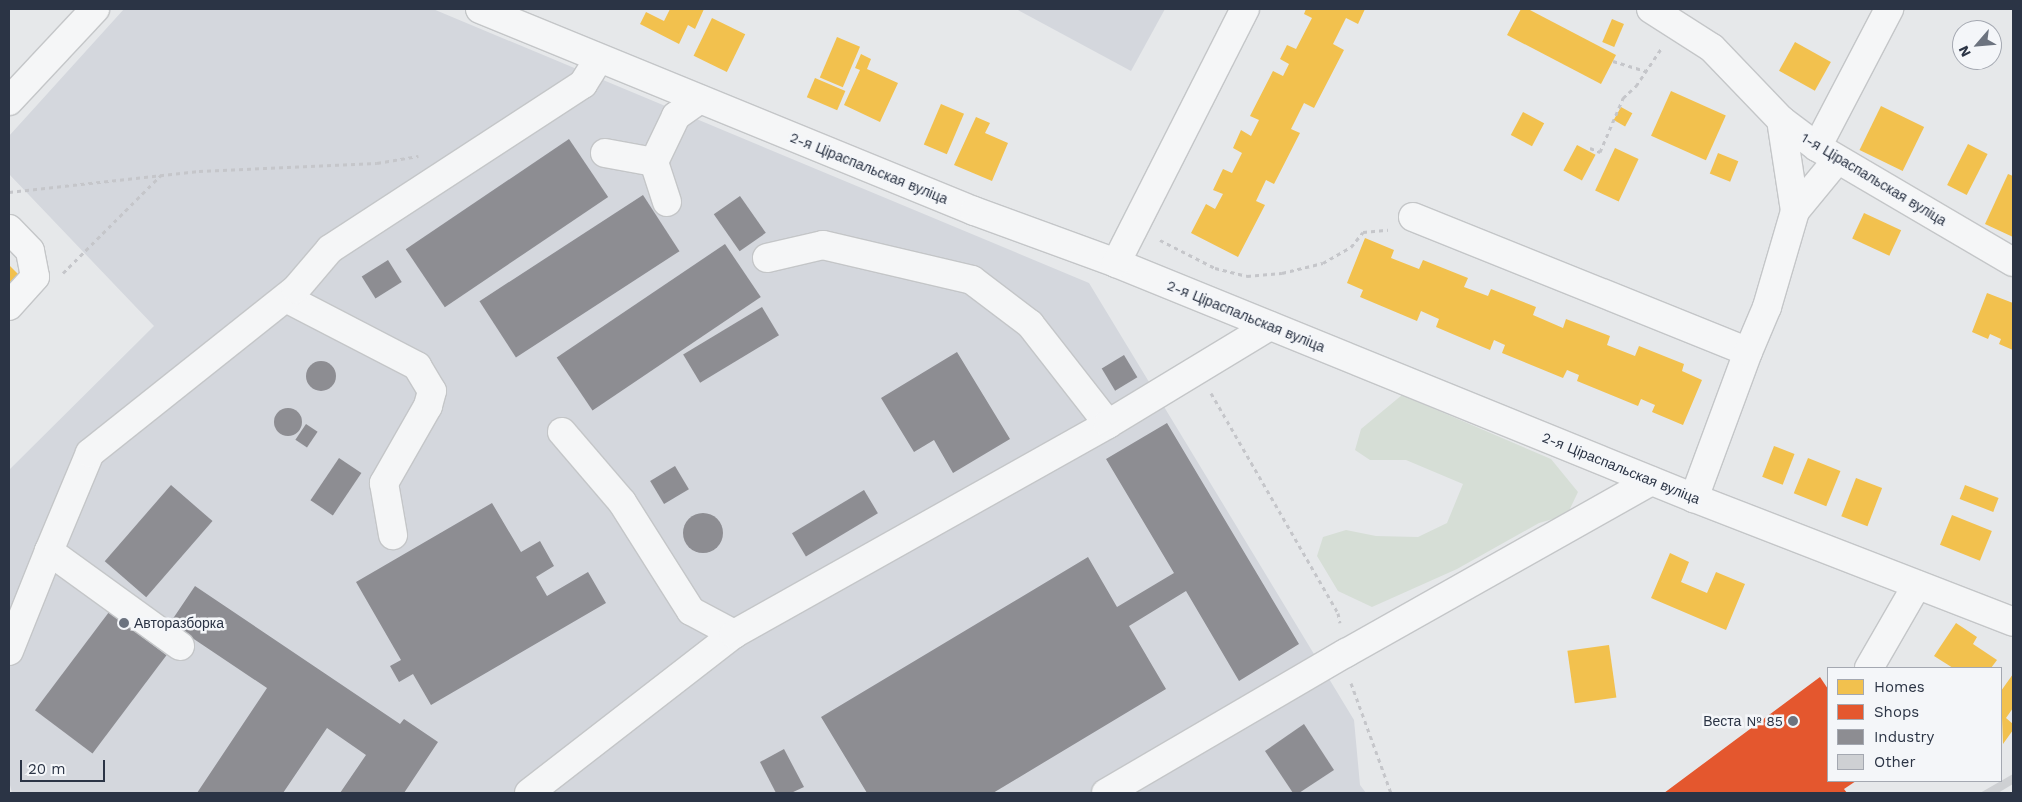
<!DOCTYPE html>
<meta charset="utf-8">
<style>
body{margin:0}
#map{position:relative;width:2022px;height:802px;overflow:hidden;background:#e6e8ea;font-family:"Work Sans",sans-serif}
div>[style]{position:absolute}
.built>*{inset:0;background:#d4d7dd}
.green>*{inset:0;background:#d6ded6}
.homes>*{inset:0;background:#f2c14e;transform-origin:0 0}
.shops>*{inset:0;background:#e4572e}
.industry>*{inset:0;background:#8d8d92;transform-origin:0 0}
.round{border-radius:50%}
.building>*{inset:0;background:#ced0d3}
.path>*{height:3px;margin-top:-1.5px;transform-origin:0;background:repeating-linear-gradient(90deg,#c5c6ca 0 4px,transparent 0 8px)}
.roads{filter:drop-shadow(1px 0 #c4c6c8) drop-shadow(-1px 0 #c4c6c8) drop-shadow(0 1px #c4c6c8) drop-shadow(0 -1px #c4c6c8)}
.minor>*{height:28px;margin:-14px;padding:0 14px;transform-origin:14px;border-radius:14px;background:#f5f6f7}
.dots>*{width:14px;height:14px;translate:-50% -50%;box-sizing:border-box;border:2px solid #f4f6f9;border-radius:50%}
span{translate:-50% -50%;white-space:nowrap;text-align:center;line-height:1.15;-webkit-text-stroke:5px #f4f6f9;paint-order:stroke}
.street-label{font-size:14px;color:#2b3445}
.poi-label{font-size:14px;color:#2b3445}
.left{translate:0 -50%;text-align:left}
.right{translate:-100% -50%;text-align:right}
.frame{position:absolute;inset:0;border:10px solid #2b3445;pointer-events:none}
.legend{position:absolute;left:1827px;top:667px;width:175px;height:115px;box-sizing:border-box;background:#f4f6f9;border:1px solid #a4a8b1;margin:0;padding:6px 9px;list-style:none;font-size:15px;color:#2b3445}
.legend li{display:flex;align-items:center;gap:10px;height:25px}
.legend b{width:25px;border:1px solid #a4a8b1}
.north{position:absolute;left:1952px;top:20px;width:50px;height:50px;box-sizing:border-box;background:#f4f6f9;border:1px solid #a4a8b1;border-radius:50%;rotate:243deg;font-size:14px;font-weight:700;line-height:20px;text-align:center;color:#2b3445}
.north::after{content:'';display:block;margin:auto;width:18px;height:22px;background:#6c737f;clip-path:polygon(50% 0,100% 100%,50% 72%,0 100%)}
.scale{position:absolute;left:20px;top:760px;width:85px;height:22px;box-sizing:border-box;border:2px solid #2b3445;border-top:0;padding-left:6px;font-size:15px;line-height:18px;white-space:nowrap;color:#2b3445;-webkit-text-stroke:4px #f4f6f9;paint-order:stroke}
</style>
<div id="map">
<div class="built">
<div style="clip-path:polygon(124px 9px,433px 9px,1089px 283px,1354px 720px,1360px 785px,1366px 793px,12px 793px,9px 781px,9px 470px,154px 326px,9px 174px,9px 136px)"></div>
<div style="clip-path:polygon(1016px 9px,1165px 9px,1131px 71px)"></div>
</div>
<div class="green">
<div style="clip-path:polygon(1402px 395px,1551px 459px,1578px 492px,1567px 515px,1539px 523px,1457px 569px,1372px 607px,1338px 591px,1317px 556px,1323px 537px,1346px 530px,1376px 536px,1418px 537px,1447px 523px,1463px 484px,1406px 460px,1370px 460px,1355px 450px,1361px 429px)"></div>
</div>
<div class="homes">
<div style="clip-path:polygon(670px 9px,704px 9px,695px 29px,688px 25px,679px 44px,640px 24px,646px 12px,664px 21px)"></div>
<div style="clip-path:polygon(1306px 9px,1365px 9px,1358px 24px,1346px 18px,1333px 44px,1344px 50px,1314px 108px,1304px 103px,1291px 129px,1300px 133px,1274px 184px,1266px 180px,1256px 201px,1265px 205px,1238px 257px,1191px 233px,1206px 204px,1215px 209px,1223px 194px,1213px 190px,1223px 169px,1232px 173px,1242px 153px,1233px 148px,1241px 130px,1251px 136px,1259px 120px,1250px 116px,1273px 71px,1283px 76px,1289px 64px,1280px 59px,1287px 45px,1296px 49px,1312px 18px,1304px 14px)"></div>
<div style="clip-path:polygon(1521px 9px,1528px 9px,1616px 55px,1601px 84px,1507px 35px)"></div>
<div style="left:712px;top:18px;width:37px;height:42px;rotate:26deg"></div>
<div style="left:1612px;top:19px;width:13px;height:25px;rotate:23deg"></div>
<div style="left:837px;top:37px;width:25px;height:44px;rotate:23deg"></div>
<div style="left:1795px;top:42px;width:41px;height:33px;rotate:29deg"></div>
<div style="clip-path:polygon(861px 54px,871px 59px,867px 69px,898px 83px,880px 122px,844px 105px,860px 70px,855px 68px)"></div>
<div style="left:815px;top:78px;width:33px;height:21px;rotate:23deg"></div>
<div style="left:1671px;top:91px;width:60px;height:49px;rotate:24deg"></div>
<div style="left:941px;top:104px;width:25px;height:44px;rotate:23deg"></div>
<div style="left:1881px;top:106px;width:48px;height:49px;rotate:26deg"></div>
<div style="left:1621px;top:107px;width:13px;height:15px;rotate:29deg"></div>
<div style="left:1523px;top:112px;width:24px;height:26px;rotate:28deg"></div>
<div style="clip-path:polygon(976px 117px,990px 123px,985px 133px,1008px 143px,992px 181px,954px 165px)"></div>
<div style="left:1968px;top:144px;width:22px;height:46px;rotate:27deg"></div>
<div style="left:1577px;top:145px;width:21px;height:29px;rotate:28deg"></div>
<div style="left:1615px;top:148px;width:26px;height:47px;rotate:25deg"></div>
<div style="left:1718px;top:153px;width:22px;height:22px;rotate:22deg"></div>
<div style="clip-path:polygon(2008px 174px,2013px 176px,2013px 237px,1985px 224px)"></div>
<div style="left:1864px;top:213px;width:41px;height:28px;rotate:25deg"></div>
<div style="clip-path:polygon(1365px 238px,1394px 250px,1391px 258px,1419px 269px,1423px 260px,1468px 278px,1464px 287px,1488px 296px,1491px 289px,1536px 307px,1533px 315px,1563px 328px,1566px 319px,1610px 336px,1607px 345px,1635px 356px,1639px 346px,1684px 364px,1682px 371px,1702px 380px,1683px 425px,1652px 412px,1655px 405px,1641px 399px,1638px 406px,1577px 381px,1579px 375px,1567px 370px,1563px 378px,1502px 353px,1505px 345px,1494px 340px,1490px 350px,1436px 327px,1439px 319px,1421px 311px,1417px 321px,1360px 297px,1363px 290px,1347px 283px)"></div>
<div style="clip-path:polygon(9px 265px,20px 276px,9px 287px)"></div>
<div style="clip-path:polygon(1987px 293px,2013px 303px,2013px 350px,1999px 344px,2001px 339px,1990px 334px,1988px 339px,1972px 332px)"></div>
<div style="left:1774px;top:446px;width:22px;height:33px;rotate:21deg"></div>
<div style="left:1808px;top:458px;width:35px;height:38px;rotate:22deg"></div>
<div style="left:1856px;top:478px;width:28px;height:41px;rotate:21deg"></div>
<div style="left:1965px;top:485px;width:36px;height:15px;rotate:21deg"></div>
<div style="left:1952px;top:515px;width:43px;height:32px;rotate:22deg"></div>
<div style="clip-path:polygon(1670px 553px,1689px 562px,1681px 582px,1707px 593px,1716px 572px,1745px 584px,1726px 630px,1651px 598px)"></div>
<div style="clip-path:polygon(1956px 623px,1977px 637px,1973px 644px,1997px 660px,1991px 668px,1953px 668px,1934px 656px)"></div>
<div style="left:1609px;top:645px;width:53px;height:42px;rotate:82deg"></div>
<div style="clip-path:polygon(2013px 674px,2013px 708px,2006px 718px,2013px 724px,2013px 730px,2003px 744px,2001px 691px)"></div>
</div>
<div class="shops">
<div style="clip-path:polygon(1820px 677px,1828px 689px,1828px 781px,1856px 781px,1844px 789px,1847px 793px,1664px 793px)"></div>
</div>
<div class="industry">
<div style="left:569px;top:139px;width:70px;height:197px;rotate:56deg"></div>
<div style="left:643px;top:195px;width:67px;height:195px;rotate:57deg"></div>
<div style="left:740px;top:196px;width:45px;height:32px;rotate:55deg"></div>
<div style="left:725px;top:244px;width:64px;height:203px;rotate:56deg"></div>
<div style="left:388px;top:260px;width:26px;height:31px;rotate:58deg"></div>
<div style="left:762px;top:307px;width:33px;height:92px;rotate:59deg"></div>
<div style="clip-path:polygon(957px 352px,1010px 439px,953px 473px,934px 440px,914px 452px,881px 398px)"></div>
<div style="left:1124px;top:355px;width:26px;height:26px;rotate:59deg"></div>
<div class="round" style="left:306px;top:361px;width:30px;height:30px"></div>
<div class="round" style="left:274px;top:408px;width:28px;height:28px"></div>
<div style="clip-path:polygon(1167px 423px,1299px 644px,1239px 681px,1186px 591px,1129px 626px,1166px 689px,993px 793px,867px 793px,821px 717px,1088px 557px,1117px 607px,1174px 573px,1106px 459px)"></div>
<div style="left:306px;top:424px;width:14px;height:19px;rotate:34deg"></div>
<div style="left:339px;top:458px;width:27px;height:51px;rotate:34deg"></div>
<div style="left:675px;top:466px;width:27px;height:29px;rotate:59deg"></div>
<div style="left:171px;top:485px;width:55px;height:101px;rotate:41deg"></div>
<div style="left:864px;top:490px;width:27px;height:84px;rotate:59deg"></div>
<div style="clip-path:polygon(492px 503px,521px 552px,540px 541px,554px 566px,536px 577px,547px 596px,588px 572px,606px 603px,431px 705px,413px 674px,399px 682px,390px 666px,401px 660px,356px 582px)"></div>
<div class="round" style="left:683px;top:513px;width:40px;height:40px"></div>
<div style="clip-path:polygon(195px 586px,400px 724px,404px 719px,438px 742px,404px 793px,340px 793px,366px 755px,327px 728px,283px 793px,197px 793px,267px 688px,170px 623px)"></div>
<div style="left:109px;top:612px;width:72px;height:123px;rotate:37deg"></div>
<div style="clip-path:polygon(1304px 724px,1334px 770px,1299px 793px,1293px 793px,1265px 751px)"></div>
<div style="clip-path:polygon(784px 749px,804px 787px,791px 793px,776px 793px,760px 762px)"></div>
</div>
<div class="building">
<div style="clip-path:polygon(2013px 774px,2013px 784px,1998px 793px,1980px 793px)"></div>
</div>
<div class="path">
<div style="left:1613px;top:61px;width:34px;rotate:17deg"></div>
<div style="left:1590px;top:148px;width:11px;rotate:22deg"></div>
<div style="left:1600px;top:152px;width:59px;rotate:-66.9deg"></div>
<div style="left:1623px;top:98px;width:18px;rotate:-43deg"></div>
<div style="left:1636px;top:86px;width:45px;rotate:-56deg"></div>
<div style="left:9px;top:192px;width:191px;rotate:-6.3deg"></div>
<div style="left:199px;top:171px;width:178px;rotate:-2.6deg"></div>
<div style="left:377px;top:163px;width:42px;rotate:-9.7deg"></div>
<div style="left:1160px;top:240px;width:62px;rotate:27deg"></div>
<div style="left:1215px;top:268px;width:33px;rotate:14deg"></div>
<div style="left:1247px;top:276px;width:35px;rotate:-5deg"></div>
<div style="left:1282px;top:273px;width:42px;rotate:-13.7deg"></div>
<div style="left:1323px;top:263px;width:32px;rotate:-30deg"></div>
<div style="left:1351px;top:247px;width:19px;rotate:-51deg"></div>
<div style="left:1363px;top:232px;width:25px;rotate:-5deg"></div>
<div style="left:63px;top:273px;width:139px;rotate:-45deg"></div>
<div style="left:1211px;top:393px;width:254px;rotate:60deg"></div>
<div style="left:1338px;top:613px;width:10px;rotate:79deg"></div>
<div style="left:1351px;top:683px;width:117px;rotate:70deg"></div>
</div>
<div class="roads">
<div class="minor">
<div style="left:480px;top:9px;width:534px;rotate:22.24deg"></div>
<div style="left:974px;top:211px;width:151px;rotate:20.1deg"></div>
<div style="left:1116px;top:263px;width:624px;rotate:22.13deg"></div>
<div style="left:1694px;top:498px;width:342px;rotate:21.2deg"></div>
<div style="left:1651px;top:9px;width:72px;rotate:32.6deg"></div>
<div style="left:1712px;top:48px;width:100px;rotate:46.2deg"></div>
<div style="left:1781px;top:120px;width:45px;rotate:36.9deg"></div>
<div style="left:1817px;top:147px;width:227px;rotate:30.4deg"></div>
<div style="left:9px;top:101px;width:126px;rotate:-46.9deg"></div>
<div style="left:1817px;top:147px;width:156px;rotate:-62.4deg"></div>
<div style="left:605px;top:153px;width:50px;rotate:10.4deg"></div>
<div style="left:654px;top:162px;width:51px;rotate:-64.4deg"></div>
<div style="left:676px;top:116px;width:29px;rotate:-35deg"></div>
<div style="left:654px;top:162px;width:42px;rotate:72deg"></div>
<div style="left:1795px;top:211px;width:66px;rotate:-50.5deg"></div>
<div style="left:1413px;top:217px;width:361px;rotate:21.9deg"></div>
<div style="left:1748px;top:352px;width:156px;rotate:110.3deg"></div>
<div style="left:9px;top:229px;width:30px;rotate:46deg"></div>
<div style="left:30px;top:251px;width:26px;rotate:79deg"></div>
<div style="left:35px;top:277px;width:39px;rotate:132deg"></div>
<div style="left:767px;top:258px;width:57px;rotate:-13.1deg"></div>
<div style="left:823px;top:245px;width:153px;rotate:13.2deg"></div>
<div style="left:972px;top:280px;width:73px;rotate:37.2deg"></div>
<div style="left:1030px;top:324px;width:127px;rotate:52deg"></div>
<div style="left:1116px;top:263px;width:285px;rotate:-63.1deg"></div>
<div style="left:286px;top:298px;width:148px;rotate:27.4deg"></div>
<div style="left:417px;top:366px;width:29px;rotate:59deg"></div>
<div style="left:432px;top:391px;width:16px;rotate:105deg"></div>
<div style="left:428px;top:406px;width:89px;rotate:119.7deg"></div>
<div style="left:384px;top:483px;width:53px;rotate:80.2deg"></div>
<div style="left:1748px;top:352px;width:49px;rotate:-67.1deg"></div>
<div style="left:1767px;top:307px;width:100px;rotate:-73.7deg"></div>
<div style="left:1795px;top:211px;width:92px;rotate:-98.7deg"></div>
<div style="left:562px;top:432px;width:92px;rotate:49.4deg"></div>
<div style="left:622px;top:502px;width:129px;rotate:57.7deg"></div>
<div style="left:691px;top:611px;width:49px;rotate:28.1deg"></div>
<div style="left:180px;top:646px;width:162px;rotate:-144.1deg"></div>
<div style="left:49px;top:551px;width:106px;rotate:-67.3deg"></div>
<div style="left:90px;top:453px;width:263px;rotate:-38.5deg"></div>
<div style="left:296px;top:289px;width:52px;rotate:-49.6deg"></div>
<div style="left:330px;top:249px;width:302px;rotate:-33.1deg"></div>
<div style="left:583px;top:84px;width:28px;rotate:-58deg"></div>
<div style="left:9px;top:651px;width:108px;rotate:-68.2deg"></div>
<div style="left:1869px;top:668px;width:96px;rotate:-60deg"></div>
<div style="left:529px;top:793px;width:259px;rotate:-37.8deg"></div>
<div style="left:734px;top:634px;width:429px;rotate:-29.3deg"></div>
<div style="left:1108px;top:424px;width:189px;rotate:-31.2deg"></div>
<div style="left:1106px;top:793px;width:278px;rotate:-30.3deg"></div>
<div style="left:1346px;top:653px;width:350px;rotate:-29.4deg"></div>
</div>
</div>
<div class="dots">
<div style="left:124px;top:623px;background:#6c737f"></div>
<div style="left:1793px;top:721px;background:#6c737f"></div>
</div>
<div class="street-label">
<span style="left:869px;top:168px;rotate:22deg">2-я Ціраспальская вуліца</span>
<span style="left:1874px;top:179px;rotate:31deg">1-я Ціраспальская вуліца</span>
<span style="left:1246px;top:316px;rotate:22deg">2-я Ціраспальская вуліца</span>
<span style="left:1621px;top:468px;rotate:22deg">2-я Ціраспальская вуліца</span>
</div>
<div class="poi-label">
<span class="left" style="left:134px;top:623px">Авторазборка</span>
<span class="right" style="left:1783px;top:721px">Веста № 85</span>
</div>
<div class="frame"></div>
<ul class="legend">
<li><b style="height:14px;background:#f2c14e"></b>Homes</li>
<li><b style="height:14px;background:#e4572e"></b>Shops</li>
<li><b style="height:14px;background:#8d8d92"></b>Industry</li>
<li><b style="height:14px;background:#ced0d3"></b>Other</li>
</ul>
<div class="north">N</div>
<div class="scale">20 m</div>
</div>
